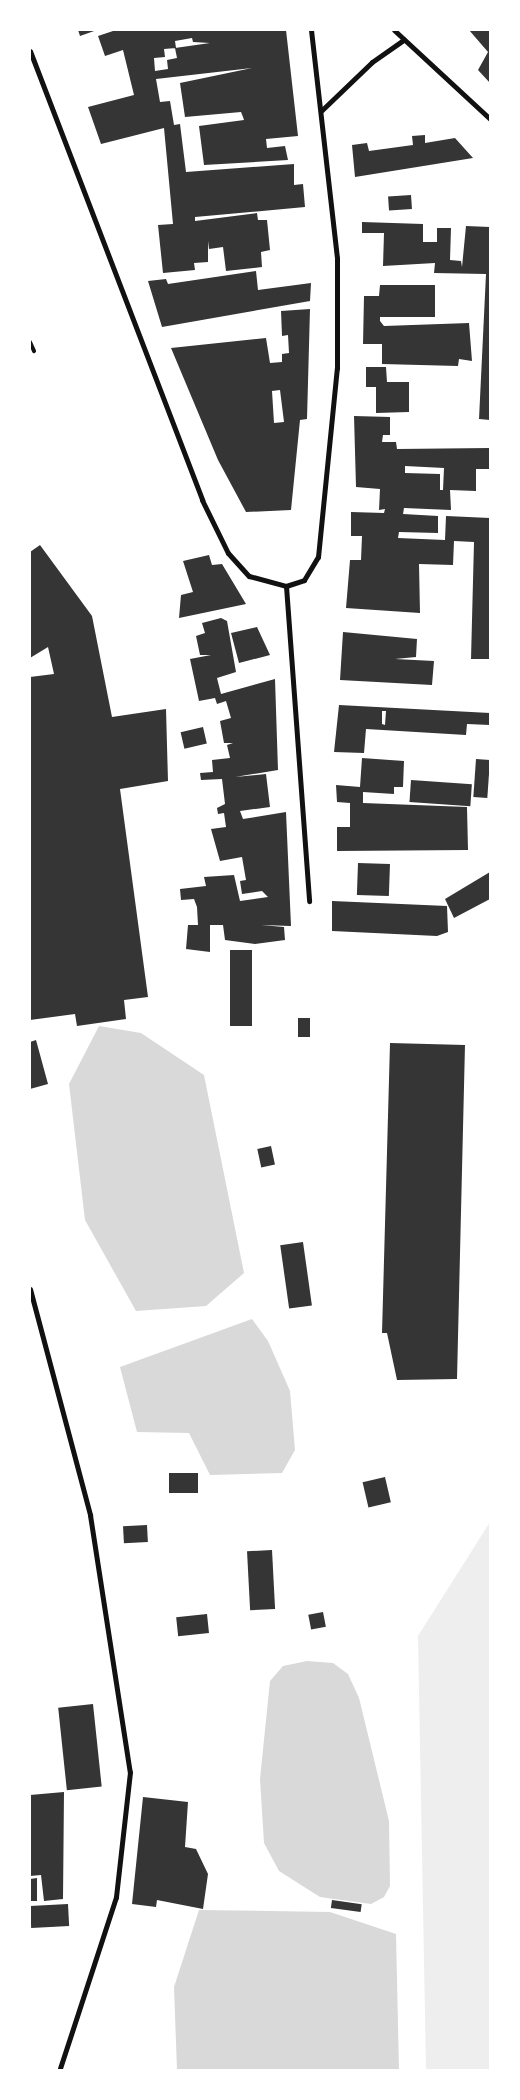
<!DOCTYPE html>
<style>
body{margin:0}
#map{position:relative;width:520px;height:2100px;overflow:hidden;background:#fff;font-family:"IBM Plex Sans",sans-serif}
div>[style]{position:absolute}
.green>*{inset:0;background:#eee}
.water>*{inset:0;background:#d9d9d9}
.building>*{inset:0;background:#353535;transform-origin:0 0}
.service>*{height:4px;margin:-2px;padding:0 2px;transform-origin:2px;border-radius:2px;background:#111}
.minor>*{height:5px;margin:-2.5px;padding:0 2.5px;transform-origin:2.5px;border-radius:2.5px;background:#111}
span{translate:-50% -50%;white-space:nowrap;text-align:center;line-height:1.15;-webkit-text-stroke:5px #fff;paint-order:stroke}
.frame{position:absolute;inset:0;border:31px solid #fff;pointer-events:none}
</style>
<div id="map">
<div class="green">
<div style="clip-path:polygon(490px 1522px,490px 2070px,426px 2070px,418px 1636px)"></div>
</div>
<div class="water">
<div style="clip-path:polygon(99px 1026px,141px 1033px,204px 1075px,244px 1273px,206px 1306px,136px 1311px,85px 1220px,69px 1084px)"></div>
<div style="clip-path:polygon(252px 1319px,268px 1341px,290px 1391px,295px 1450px,282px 1473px,210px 1475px,189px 1433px,137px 1432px,120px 1367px)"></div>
<div style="clip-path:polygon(307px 1661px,333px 1663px,348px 1674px,359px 1698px,389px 1821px,390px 1886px,384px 1897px,371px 1904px,320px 1897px,279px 1871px,264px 1843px,260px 1779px,270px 1681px,283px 1666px)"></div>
<div style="clip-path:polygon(199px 1910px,330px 1912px,396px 1934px,399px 2070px,177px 2070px,174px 1987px)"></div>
</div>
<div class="building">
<div style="clip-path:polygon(78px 30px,97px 30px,80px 36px)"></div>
<div style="clip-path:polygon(evenodd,116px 30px,286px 30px,298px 136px,266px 139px,267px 148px,285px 146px,288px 160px,204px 165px,199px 126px,244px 120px,243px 117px,241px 112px,185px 117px,180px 83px,252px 68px,156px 79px,160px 102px,170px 101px,174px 125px,180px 124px,186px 172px,294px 164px,294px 185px,303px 184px,305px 207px,195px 217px,195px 221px,257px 213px,258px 220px,267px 220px,270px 250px,261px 252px,262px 267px,226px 271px,223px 247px,209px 249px,208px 241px,208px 262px,194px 263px,195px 270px,163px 273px,158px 225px,173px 224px,164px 128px,101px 144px,88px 107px,134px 95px,123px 50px,105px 56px,98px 36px,116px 30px,192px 38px,193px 42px,210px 43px,175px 48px,177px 58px,167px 60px,168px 69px,155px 71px,154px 58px,165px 57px,164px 49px,176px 48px,175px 41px,192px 38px)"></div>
<div style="clip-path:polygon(469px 30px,490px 30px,490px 83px,478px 70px,488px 52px)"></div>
<div style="clip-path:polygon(425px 135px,425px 143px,455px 138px,473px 158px,355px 177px,352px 145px,367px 143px,369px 151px,413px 145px,412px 136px)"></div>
<div style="left:411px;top:195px;width:14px;height:23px;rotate:86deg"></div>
<div style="clip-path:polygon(362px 222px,423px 224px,423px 242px,437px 242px,437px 228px,451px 228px,450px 260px,461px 261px,462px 267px,466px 226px,490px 227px,490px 420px,479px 419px,486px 274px,434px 273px,435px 263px,383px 266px,384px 233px,362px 233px)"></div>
<div style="clip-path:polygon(256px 271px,258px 290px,311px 283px,310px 301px,162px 327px,148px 281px,166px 279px,168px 284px)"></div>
<div style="clip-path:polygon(380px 285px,435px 285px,435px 317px,380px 317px,380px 321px,384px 326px,469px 323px,472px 361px,459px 359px,458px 366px,382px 364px,382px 344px,363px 344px,364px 296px,379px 296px)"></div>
<div style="clip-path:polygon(evenodd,310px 309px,307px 419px,300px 420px,291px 510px,246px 512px,218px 460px,171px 348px,266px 338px,270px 363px,282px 362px,282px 354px,289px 353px,288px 335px,282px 336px,281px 311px,310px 309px,280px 390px,284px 422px,274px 423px,272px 391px,280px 390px)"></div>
<div style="clip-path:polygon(366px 367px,386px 367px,387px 382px,409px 382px,409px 412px,376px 413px,376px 387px,366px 387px)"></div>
<div style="clip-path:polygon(evenodd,354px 416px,390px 417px,390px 435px,383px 435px,382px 442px,396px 442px,397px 449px,490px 448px,490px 469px,476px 469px,476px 491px,450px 490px,451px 510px,404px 508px,403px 514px,438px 516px,438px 533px,399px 532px,398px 538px,445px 540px,446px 516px,490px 518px,490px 659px,471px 659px,474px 542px,454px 541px,453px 565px,419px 564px,420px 613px,346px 608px,350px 560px,361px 560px,362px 536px,351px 536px,351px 512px,384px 513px,385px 509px,379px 510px,380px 489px,356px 487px,354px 416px,405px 466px,444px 468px,443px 490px,440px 490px,440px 474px,405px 473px,405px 466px)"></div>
<div style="clip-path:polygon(40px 545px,92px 616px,112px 717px,166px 709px,168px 781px,120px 789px,148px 997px,124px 1000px,126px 1019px,77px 1026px,75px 1014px,30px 1020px,30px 677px,54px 674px,48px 647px,30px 658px,30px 552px)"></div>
<div style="clip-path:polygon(209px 555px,212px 565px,222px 564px,246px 604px,179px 618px,181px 595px,193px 592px,183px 561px)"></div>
<div style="clip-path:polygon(221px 618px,227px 621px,236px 672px,217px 678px,221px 694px,275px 679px,278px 770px,235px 777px,266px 774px,270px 807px,240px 811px,243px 819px,286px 812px,291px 926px,261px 925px,284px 927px,285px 940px,255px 944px,225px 940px,223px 925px,210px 925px,210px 952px,186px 949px,188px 925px,198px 925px,197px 907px,194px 899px,181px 900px,180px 889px,206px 886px,204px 877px,234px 875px,240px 901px,268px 897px,262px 891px,242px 894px,240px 881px,246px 880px,242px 857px,220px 861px,211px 829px,226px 827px,224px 813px,218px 814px,217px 808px,225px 804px,222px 779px,201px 780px,200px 773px,213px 772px,212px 760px,230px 758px,227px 745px,233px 743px,224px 743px,220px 721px,231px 718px,226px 701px,217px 704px,215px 698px,199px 701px,190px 659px,211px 655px,200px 655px,196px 636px,205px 633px,202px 623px)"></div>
<div style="clip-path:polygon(257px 627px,270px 655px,239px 663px,231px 633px)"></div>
<div style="clip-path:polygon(343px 632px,417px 639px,416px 657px,395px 659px,434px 661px,432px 685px,340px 680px)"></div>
<div style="clip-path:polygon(evenodd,339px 705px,490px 713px,490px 725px,467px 724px,466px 735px,366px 729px,364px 753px,334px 752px,339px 705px,382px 711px,386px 711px,385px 725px,382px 724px,382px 711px)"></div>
<div style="left:203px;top:727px;width:17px;height:23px;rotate:77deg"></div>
<div style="clip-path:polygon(362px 758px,404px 761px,403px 787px,394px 787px,394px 794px,363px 792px,363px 803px,467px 807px,468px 850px,337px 851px,337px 827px,350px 827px,350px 803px,337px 802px,336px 785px,360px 787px)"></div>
<div style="left:476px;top:759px;width:14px;height:38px;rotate:4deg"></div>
<div style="left:411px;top:780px;width:61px;height:22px;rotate:4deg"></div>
<div style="left:358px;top:863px;width:32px;height:32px;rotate:2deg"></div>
<div style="clip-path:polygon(490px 872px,490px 899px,454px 918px,445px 899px)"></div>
<div style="clip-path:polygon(332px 901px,447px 906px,448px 932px,437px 936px,332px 931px)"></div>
<div style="left:230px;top:950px;width:22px;height:76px"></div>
<div style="left:298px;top:1018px;width:12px;height:19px"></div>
<div style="clip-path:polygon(36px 1040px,48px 1084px,30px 1089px,30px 1042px)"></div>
<div style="clip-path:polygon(390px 1043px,465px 1045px,457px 1379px,397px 1380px,387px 1333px,382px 1333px)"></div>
<div style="left:271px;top:1146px;width:19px;height:14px;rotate:78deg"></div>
<div style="left:303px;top:1242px;width:64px;height:23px;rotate:82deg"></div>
<div style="left:198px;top:1473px;width:20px;height:29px;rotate:90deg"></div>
<div style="left:385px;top:1477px;width:26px;height:23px;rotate:77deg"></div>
<div style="left:147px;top:1525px;width:17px;height:24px;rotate:87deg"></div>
<div style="left:272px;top:1550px;width:59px;height:25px;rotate:87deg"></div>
<div style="left:323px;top:1612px;width:15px;height:15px;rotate:79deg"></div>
<div style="left:207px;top:1614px;width:19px;height:31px;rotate:84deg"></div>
<div style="left:93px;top:1704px;width:83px;height:35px;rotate:84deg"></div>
<div style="clip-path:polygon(64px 1792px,63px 1899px,44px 1901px,41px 1875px,30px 1876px,30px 1795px)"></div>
<div style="clip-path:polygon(143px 1797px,188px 1802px,185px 1847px,196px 1849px,208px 1874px,203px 1909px,157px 1900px,156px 1907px,132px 1904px)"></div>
<div style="clip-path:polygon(37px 1878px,37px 1901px,31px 1901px,30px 1879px)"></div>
<div style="left:332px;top:1900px;width:30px;height:8px;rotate:8deg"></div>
<div style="left:68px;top:1904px;width:22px;height:38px;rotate:87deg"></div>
</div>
<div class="service">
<div style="left:30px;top:342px;width:10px;rotate:66deg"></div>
</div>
<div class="minor">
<div style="left:394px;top:30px;width:131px;rotate:42.8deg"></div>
<div style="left:30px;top:51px;width:481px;rotate:69deg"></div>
<div style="left:202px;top:500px;width:59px;rotate:63.9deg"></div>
<div style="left:228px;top:553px;width:31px;rotate:48deg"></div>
<div style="left:249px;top:576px;width:38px;rotate:15deg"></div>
<div style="left:322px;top:110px;width:69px;rotate:-43.8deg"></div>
<div style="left:372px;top:62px;width:39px;rotate:-35deg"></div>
<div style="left:286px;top:586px;width:19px;rotate:-18deg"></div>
<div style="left:304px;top:580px;width:27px;rotate:-59deg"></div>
<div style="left:318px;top:557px;width:190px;rotate:-84.3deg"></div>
<div style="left:337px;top:368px;width:110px;rotate:-90deg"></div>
<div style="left:337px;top:258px;width:229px;rotate:-96.5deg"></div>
<div style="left:286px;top:586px;width:316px;rotate:85.8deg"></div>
<div style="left:30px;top:1289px;width:234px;rotate:75.1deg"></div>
<div style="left:90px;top:1515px;width:260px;rotate:81.2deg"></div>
<div style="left:130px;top:1772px;width:126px;rotate:96.4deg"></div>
<div style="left:116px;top:1897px;width:180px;rotate:108.1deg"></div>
</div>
<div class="frame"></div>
</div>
